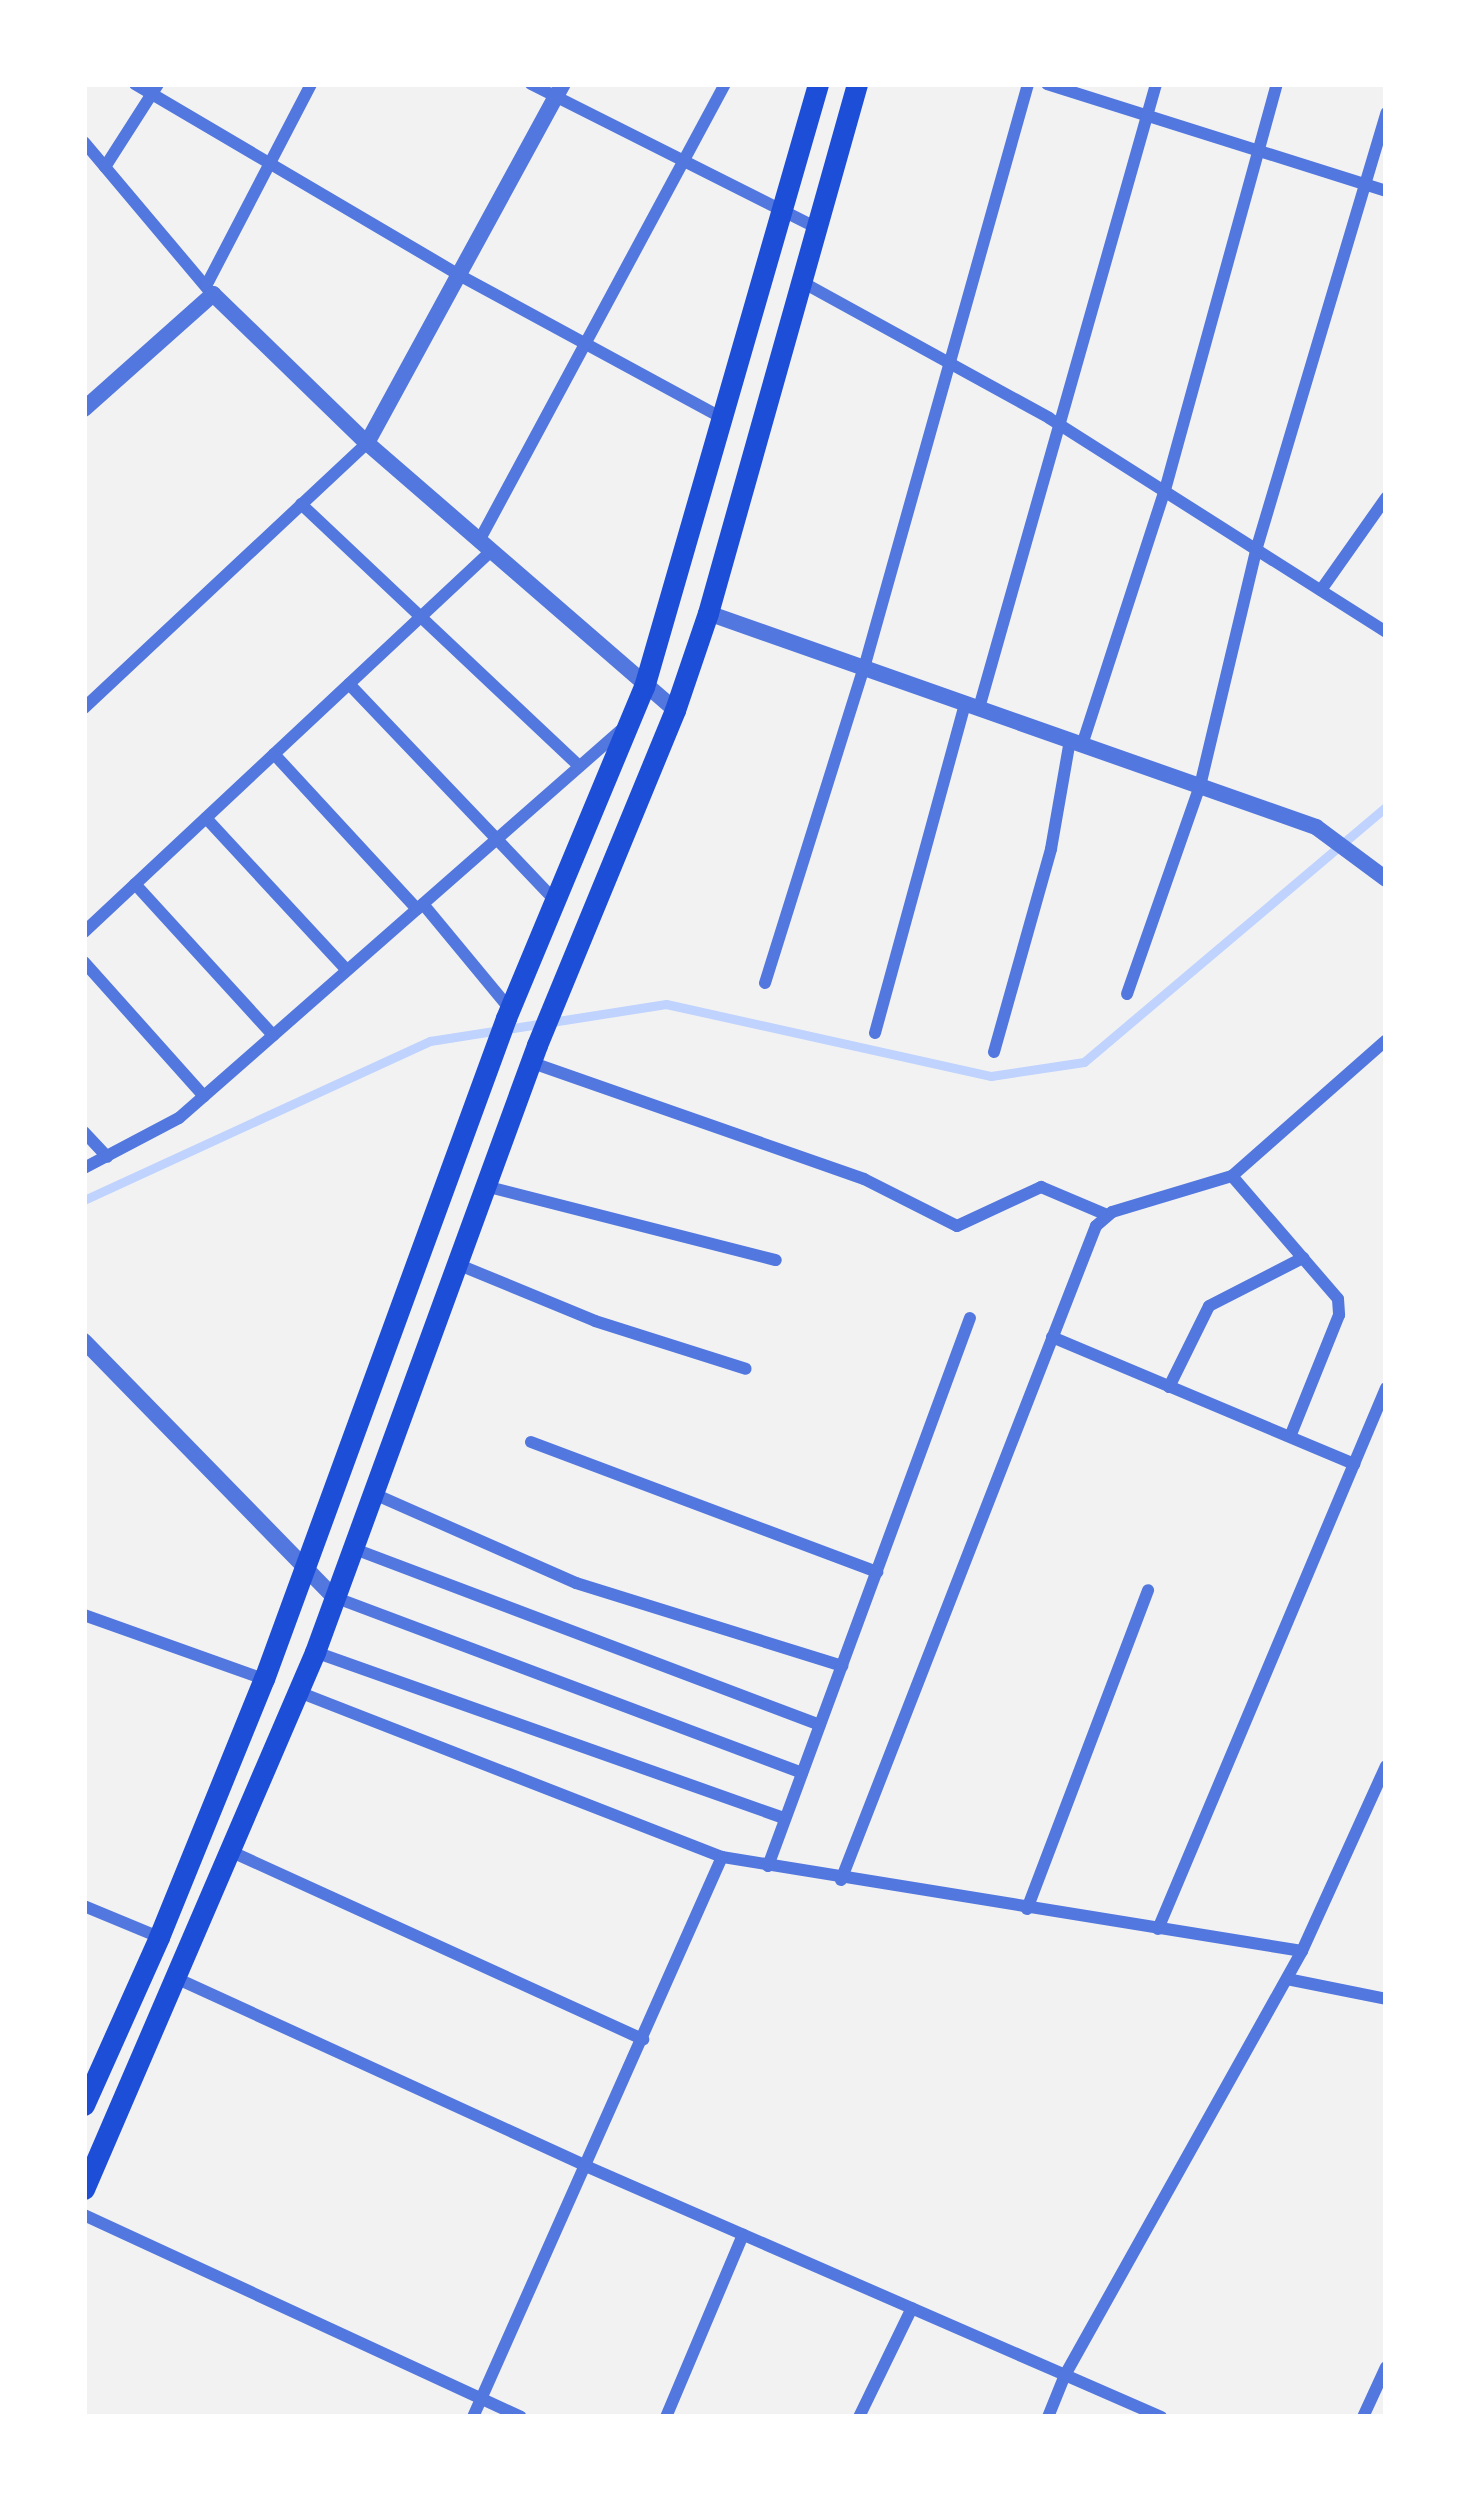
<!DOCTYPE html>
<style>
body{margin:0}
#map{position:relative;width:1470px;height:2501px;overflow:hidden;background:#f2f2f2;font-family:Ubuntu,sans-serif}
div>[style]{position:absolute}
.stream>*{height:9px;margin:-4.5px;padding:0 4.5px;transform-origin:4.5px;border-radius:4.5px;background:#bfd3fe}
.minor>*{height:12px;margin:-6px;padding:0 6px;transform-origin:6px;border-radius:6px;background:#5277de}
.tertiary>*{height:16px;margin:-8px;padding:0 8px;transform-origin:8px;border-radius:8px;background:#5277de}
.primary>*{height:21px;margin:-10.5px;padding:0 10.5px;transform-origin:10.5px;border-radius:10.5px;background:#1d4ed8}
span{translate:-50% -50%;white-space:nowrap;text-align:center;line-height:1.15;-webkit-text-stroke:9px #fff;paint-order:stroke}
.frame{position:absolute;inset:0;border:87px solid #fff;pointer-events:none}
</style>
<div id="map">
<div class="stream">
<div style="left:84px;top:1200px;width:381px;rotate:-24.7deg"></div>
<div style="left:430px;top:1041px;width:239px;rotate:-8.9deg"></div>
<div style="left:666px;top:1004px;width:333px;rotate:12.5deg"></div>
<div style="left:991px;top:1076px;width:94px;rotate:-8.6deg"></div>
<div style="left:1084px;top:1062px;width:395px;rotate:-40.2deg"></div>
</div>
<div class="minor">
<div style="left:135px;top:84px;width:376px;rotate:30.5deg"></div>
<div style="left:459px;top:275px;width:299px;rotate:28.5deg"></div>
<div style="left:531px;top:84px;width:320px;rotate:26.7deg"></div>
<div style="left:1047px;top:84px;width:355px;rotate:17.5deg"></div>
<div style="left:84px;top:142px;width:192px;rotate:49.9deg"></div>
<div style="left:105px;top:167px;width:98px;rotate:-57.4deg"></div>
<div style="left:802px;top:282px;width:282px;rotate:28.8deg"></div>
<div style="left:1049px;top:418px;width:399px;rotate:32.4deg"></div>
<div style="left:206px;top:286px;width:228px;rotate:-62.5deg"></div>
<div style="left:301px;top:504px;width:382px;rotate:43.3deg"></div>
<div style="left:479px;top:541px;width:519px;rotate:-61.71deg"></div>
<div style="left:1321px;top:590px;width:113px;rotate:-54.8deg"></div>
<div style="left:349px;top:684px;width:298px;rotate:46.4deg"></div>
<div style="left:84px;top:708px;width:388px;rotate:-43.1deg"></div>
<div style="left:979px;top:708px;width:649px;rotate:-74.16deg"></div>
<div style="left:1082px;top:745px;width:268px;rotate:-72deg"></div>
<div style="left:1165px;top:490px;width:421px;rotate:-74.6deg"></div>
<div style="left:274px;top:754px;width:211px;rotate:47.3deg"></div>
<div style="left:206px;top:818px;width:207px;rotate:47.2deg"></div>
<div style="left:135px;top:884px;width:205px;rotate:47.6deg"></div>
<div style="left:423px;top:904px;width:135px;rotate:50.4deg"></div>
<div style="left:84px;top:932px;width:556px;rotate:-43.11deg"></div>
<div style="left:84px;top:962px;width:180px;rotate:48.2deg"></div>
<div style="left:765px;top:983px;width:330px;rotate:-72.6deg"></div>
<div style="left:864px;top:668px;width:607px;rotate:-74.31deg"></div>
<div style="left:1127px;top:994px;width:220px;rotate:-70.7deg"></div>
<div style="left:1200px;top:786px;width:246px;rotate:-76.6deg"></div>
<div style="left:1257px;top:547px;width:453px;rotate:-73.4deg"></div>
<div style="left:875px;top:1033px;width:341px;rotate:-74.7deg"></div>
<div style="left:994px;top:1052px;width:211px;rotate:-74.3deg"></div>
<div style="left:1051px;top:849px;width:111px;rotate:-80.1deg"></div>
<div style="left:530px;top:1062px;width:354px;rotate:19.3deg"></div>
<div style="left:864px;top:1179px;width:104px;rotate:26.8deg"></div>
<div style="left:957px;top:1226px;width:93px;rotate:-24.9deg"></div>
<div style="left:1041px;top:1187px;width:72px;rotate:23deg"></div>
<div style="left:84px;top:1132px;width:34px;rotate:47deg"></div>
<div style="left:84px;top:1168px;width:107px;rotate:-27.8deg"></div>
<div style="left:179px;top:1118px;width:587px;rotate:-41.27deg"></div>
<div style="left:1232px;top:1176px;width:162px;rotate:49.2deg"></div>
<div style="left:1338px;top:1299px;width:16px;rotate:86deg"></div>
<div style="left:1339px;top:1315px;width:131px;rotate:111.9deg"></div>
<div style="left:485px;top:1186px;width:300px;rotate:14.3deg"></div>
<div style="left:457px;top:1264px;width:149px;rotate:22.4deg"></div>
<div style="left:595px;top:1321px;width:158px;rotate:17.6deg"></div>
<div style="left:1052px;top:1337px;width:328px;rotate:22.8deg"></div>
<div style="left:1169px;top:1387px;width:90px;rotate:-63.7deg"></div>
<div style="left:1209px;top:1306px;width:106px;rotate:-27.1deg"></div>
<div style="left:531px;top:1442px;width:370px;rotate:20.6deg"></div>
<div style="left:372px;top:1493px;width:223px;rotate:23.8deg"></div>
<div style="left:576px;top:1583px;width:279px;rotate:17.3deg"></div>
<div style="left:352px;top:1548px;width:500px;rotate:20.72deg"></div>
<div style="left:334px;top:1597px;width:500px;rotate:20.6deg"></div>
<div style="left:84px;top:1615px;width:191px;rotate:19.6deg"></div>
<div style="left:315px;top:1652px;width:498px;rotate:19.5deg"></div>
<div style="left:232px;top:1852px;width:452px;rotate:24.5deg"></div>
<div style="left:768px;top:1866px;width:584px;rotate:-69.77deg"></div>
<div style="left:841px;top:1880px;width:702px;rotate:-68.7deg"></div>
<div style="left:1096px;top:1226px;width:21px;rotate:-41deg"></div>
<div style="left:1112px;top:1212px;width:125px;rotate:-16.7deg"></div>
<div style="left:1232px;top:1176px;width:205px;rotate:-41.4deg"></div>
<div style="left:84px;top:1906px;width:81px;rotate:22.5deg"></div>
<div style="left:1027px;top:1909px;width:341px;rotate:-69.2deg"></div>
<div style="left:1158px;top:1929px;width:587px;rotate:-67.15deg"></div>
<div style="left:1302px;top:1951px;width:203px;rotate:-65.6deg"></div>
<div style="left:178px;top:1979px;width:451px;rotate:24.6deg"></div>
<div style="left:588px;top:2167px;width:520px;rotate:23.56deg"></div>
<div style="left:1065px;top:2375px;width:486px;rotate:-60.8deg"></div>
<div style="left:1302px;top:1951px;width:588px;rotate:-170.79deg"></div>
<div style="left:722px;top:1857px;width:455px;rotate:-158.7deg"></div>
<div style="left:1287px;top:1979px;width:101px;rotate:11.4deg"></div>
<div style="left:84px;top:2215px;width:481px;rotate:24.8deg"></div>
<div style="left:473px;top:2417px;width:613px;rotate:-66.03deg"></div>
<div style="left:666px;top:2417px;width:198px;rotate:-67.1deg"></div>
<div style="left:859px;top:2417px;width:121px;rotate:-64.1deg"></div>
<div style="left:1048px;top:2417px;width:45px;rotate:-68deg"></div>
<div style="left:1065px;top:2375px;width:105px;rotate:23.6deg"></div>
<div style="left:1363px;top:2417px;width:55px;rotate:-65.3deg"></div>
</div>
<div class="tertiary">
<div style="left:84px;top:409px;width:173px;rotate:-41.7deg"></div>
<div style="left:213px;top:294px;width:214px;rotate:44.1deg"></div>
<div style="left:367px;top:443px;width:408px;rotate:40.9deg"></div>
<div style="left:367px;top:443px;width:409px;rotate:-61.4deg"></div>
<div style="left:708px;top:613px;width:645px;rotate:19.39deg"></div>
<div style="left:1316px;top:827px;width:87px;rotate:36.6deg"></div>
<div style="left:84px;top:1341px;width:358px;rotate:45.7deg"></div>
</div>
<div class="primary">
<div style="left:84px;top:2105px;width:184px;rotate:-65.9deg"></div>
<div style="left:159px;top:1937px;width:279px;rotate:-67.9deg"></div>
<div style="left:264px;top:1679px;width:704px;rotate:-69.89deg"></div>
<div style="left:506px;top:1018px;width:359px;rotate:-67.4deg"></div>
<div style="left:644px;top:687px;width:628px;rotate:-73.9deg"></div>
<div style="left:84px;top:2189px;width:585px;rotate:-66.72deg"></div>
<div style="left:315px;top:1652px;width:646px;rotate:-69.91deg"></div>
<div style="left:537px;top:1045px;width:362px;rotate:-67.6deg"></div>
<div style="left:675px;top:710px;width:102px;rotate:-71.2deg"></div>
<div style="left:708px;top:613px;width:550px;rotate:-74.27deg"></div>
</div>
<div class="frame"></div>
</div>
